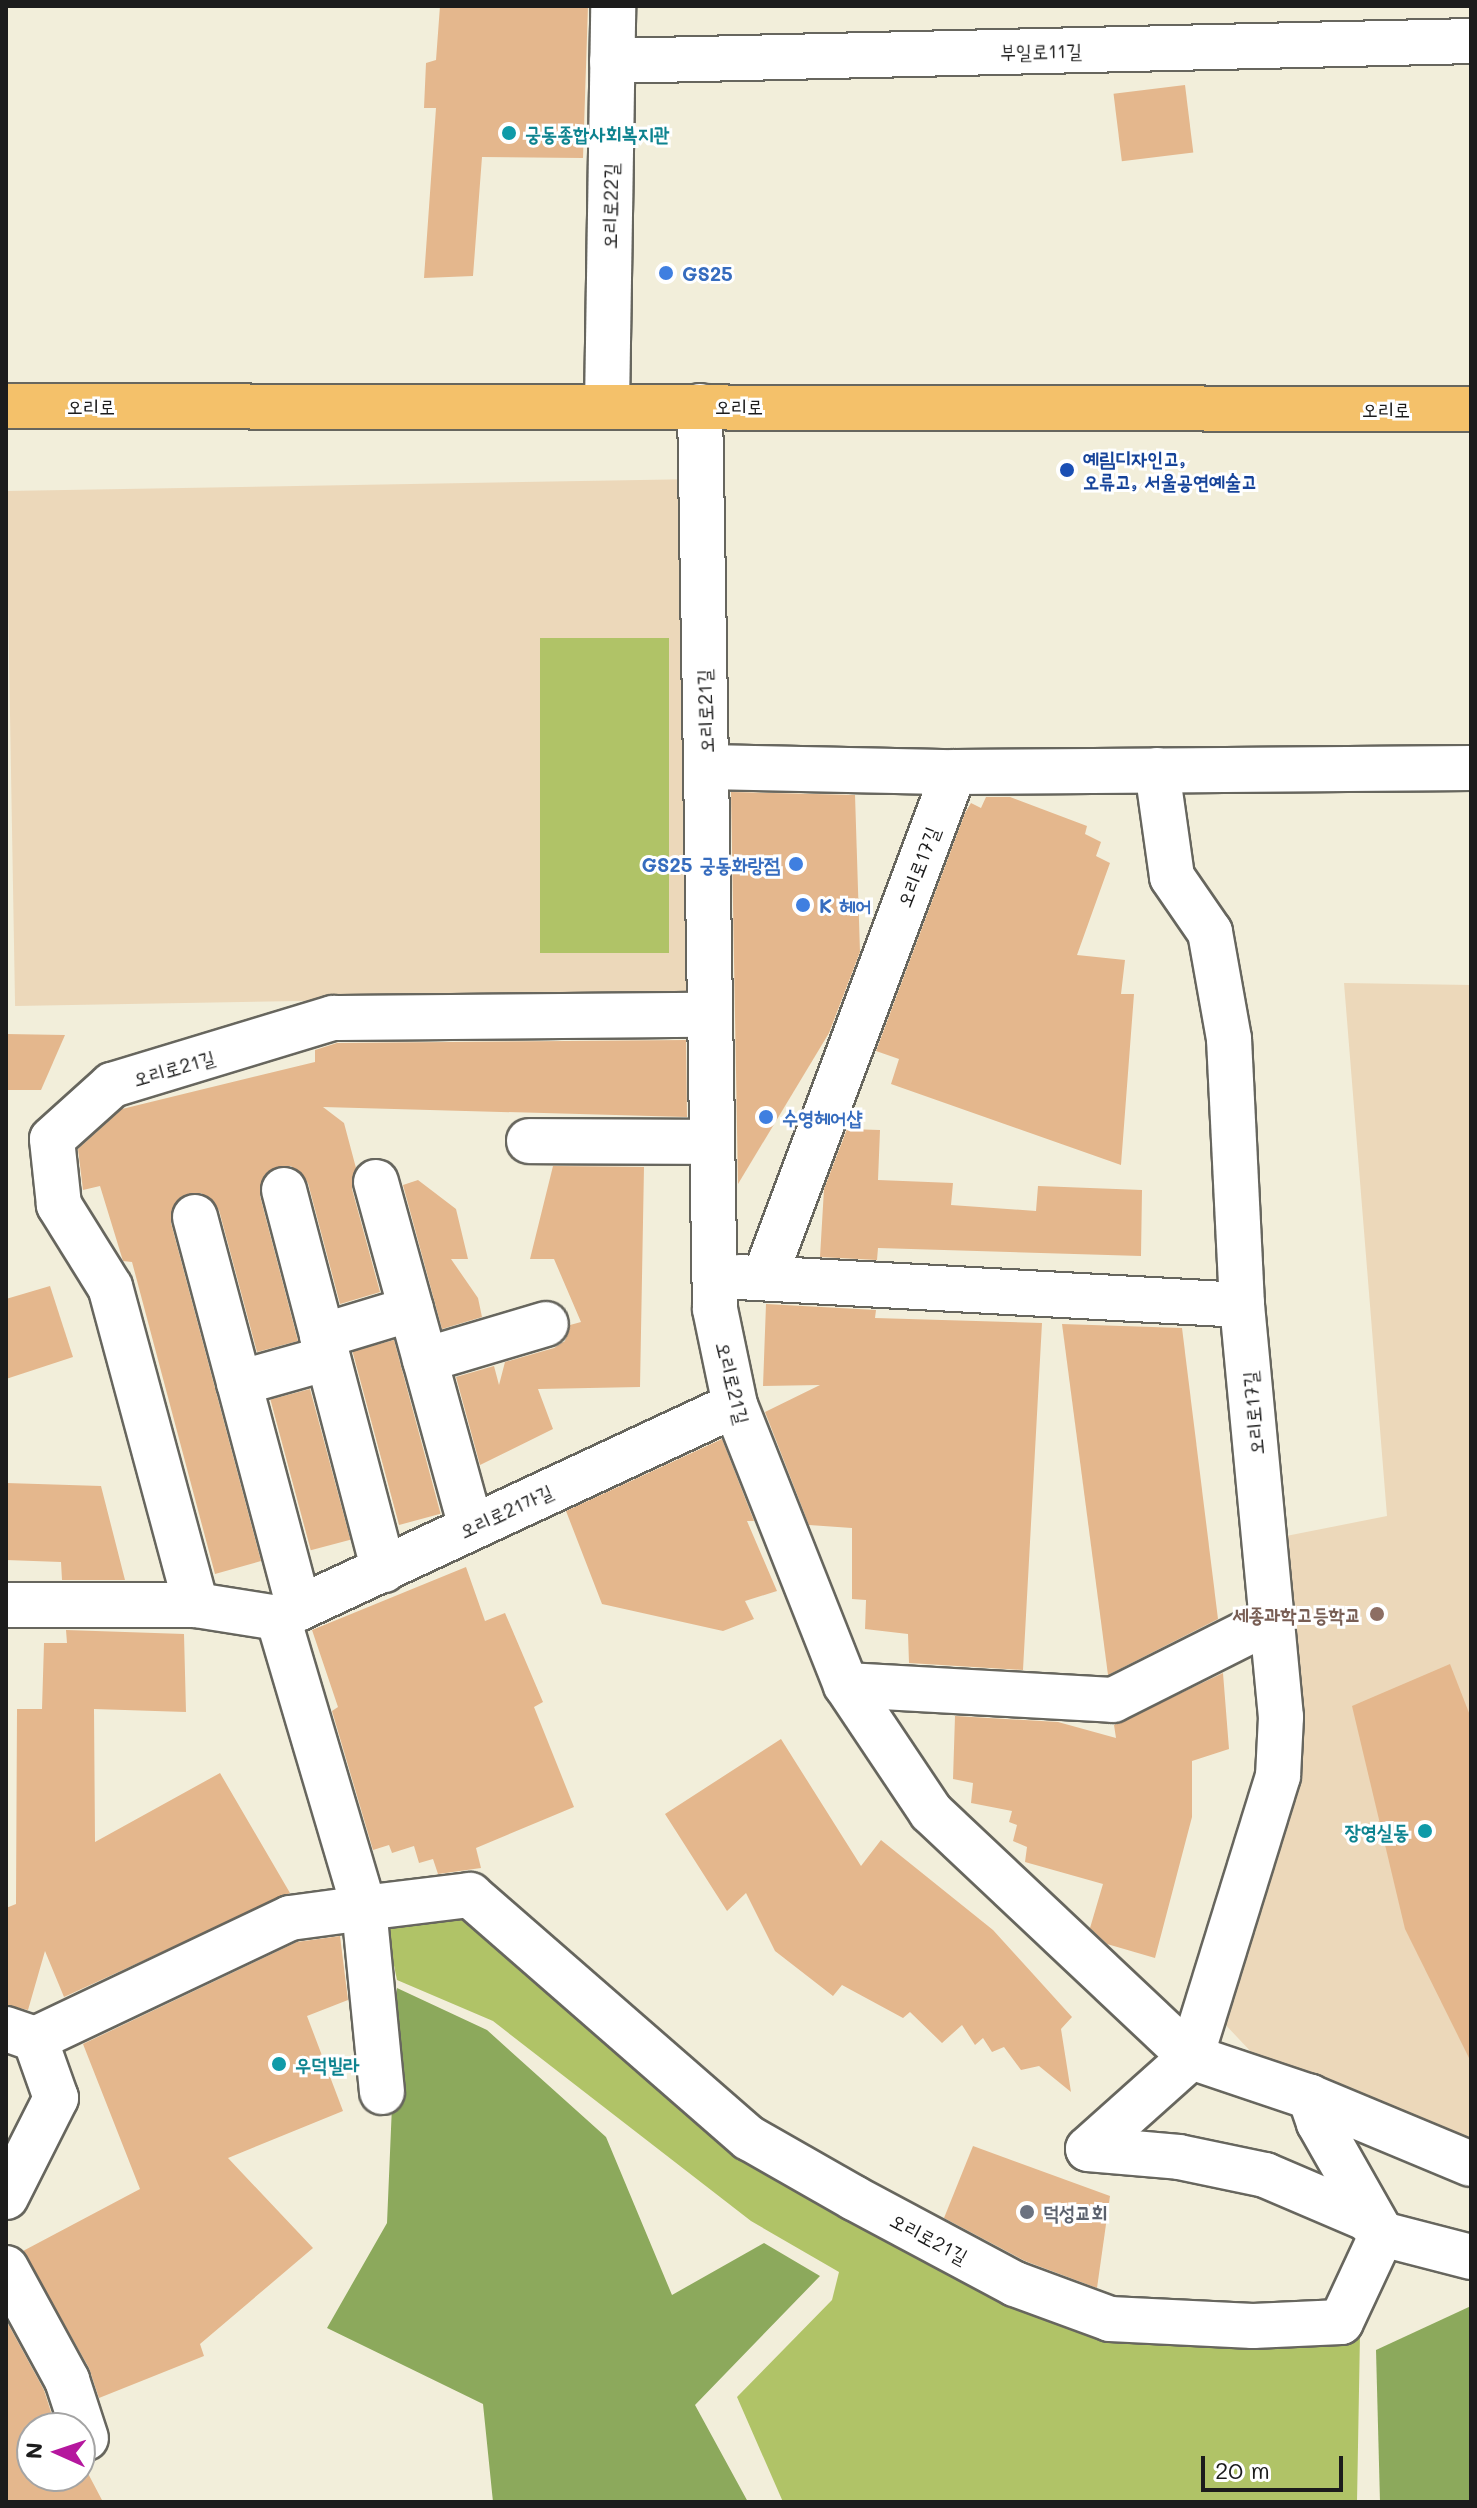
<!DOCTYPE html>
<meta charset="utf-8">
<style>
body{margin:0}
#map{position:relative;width:1477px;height:2508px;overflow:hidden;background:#f2eeda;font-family:Mali,"Poor Story",sans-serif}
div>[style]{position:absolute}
.built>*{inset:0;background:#ecd8ba;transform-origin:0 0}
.green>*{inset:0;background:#b0c367;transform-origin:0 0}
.forest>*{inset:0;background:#8ca95c}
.building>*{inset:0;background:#e4b78d;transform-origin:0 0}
.roads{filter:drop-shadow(2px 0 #67665e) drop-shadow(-2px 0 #67665e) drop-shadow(0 2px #67665e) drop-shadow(0 -2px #67665e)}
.minor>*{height:44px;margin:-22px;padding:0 22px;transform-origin:22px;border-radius:22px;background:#fff}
.major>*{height:44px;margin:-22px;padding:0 22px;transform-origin:22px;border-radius:22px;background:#f4c16a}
.dots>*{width:22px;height:22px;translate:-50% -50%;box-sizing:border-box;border:4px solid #fff;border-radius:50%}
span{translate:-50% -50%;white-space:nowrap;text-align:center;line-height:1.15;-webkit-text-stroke:6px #fff;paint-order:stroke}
.street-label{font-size:20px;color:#1c1c1c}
.culture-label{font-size:20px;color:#0d838f;font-weight:700}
.left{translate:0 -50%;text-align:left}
.right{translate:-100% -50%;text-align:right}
.shop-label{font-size:20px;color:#366cbe;font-weight:700}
.transit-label{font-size:20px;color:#164399;font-weight:700}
.education-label{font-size:20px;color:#785e54;font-weight:700}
.worship-label{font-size:20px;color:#5b616d;font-weight:700}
.frame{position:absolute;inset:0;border:8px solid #1c1c1c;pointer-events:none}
.north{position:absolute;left:16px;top:2412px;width:80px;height:80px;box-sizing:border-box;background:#fff;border:2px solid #a4a4a4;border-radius:50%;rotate:273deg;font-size:22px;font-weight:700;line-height:32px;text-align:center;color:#1c1c1c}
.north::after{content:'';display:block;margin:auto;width:28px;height:36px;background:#b5179e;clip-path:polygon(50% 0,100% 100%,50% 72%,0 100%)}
.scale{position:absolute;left:1201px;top:2456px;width:142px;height:36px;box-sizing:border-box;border:4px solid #1c1c1c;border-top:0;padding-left:10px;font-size:24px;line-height:28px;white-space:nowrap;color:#1c1c1c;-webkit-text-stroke:6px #fff;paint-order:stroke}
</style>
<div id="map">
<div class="built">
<div style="left:699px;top:479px;width:515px;height:693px;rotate:89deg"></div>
<div style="clip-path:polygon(1344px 983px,1471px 985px,1471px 2148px,1254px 2055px,1221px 2020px,1266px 1870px,1276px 1538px,1387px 1516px)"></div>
</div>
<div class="green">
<div style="left:540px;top:638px;width:129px;height:315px"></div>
<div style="clip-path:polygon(455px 1909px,507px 1936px,727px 2151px,1007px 2296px,1153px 2340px,1360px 2334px,1357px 2502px,783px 2502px,737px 2397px,832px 2300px,839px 2272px,751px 2221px,493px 2021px,397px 1980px,383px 1913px)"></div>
</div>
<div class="forest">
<div style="clip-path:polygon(397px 1988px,487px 2030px,606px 2137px,672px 2295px,764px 2243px,820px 2276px,695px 2405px,748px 2502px,493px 2502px,483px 2404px,327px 2328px,387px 2223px)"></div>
<div style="clip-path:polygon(1471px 2306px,1471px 2502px,1380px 2502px,1376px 2350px)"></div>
</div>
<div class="building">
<div style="clip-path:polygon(440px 6px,588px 6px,583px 158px,482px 157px,473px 276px,424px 278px,436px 108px,424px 108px,426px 63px,436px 60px)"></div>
<div style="left:1185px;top:85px;width:68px;height:72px;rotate:83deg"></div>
<div style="clip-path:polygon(731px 792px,855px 795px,860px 952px,829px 1033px,738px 1184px)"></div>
<div style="clip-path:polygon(986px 797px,1010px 797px,1087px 826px,1085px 834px,1101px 842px,1096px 856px,1110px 863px,1077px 955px,1125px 960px,1121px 994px,1134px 994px,1121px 1165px,891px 1084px,899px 1059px,876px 1051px,965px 813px,971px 803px,981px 808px)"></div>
<div style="clip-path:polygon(6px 1034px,65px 1035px,41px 1090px,6px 1090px)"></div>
<div style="clip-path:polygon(686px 1040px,687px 1117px,323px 1107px,344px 1123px,356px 1168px,352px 1189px,380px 1292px,340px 1304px,308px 1183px,291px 1166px,267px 1172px,260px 1196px,298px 1341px,257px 1352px,219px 1210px,201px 1193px,177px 1200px,171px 1223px,261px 1561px,215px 1574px,132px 1262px,123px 1261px,100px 1186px,83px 1190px,78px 1149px,122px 1109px,315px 1062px,315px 1050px,337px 1043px)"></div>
<div style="clip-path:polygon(847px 1129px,880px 1130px,878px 1180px,953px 1183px,951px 1205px,1036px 1211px,1038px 1186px,1142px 1190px,1141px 1256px,878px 1248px,877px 1260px,820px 1257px,824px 1189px)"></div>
<div style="clip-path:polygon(553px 1166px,644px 1167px,640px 1387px,538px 1389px,553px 1429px,480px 1465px,456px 1377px,494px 1366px,499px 1385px,505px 1362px,554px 1348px,565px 1341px,570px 1325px,581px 1322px,554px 1259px,530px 1259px)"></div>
<div style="clip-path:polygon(418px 1180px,456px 1209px,468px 1259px,451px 1259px,478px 1298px,482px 1317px,442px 1329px,403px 1185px)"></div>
<div style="clip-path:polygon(50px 1286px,73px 1357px,6px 1379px,6px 1299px)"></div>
<div style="clip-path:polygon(766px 1304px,876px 1310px,875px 1318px,1042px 1323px,1023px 1670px,909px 1663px,908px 1634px,865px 1629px,866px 1600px,852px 1599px,852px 1528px,809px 1525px,765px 1412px,820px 1385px,763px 1386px)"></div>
<div style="clip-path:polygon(1062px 1324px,1182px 1328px,1218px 1619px,1108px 1675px)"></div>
<div style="left:394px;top:1340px;width:180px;height:43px;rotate:75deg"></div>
<div style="left:310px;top:1389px;width:156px;height:41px;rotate:75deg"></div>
<div style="clip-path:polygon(722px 1439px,754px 1521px,747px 1521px,777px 1591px,745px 1601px,754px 1619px,723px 1631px,602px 1604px,566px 1511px)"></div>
<div style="clip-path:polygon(6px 1483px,101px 1486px,125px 1580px,62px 1580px,61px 1562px,6px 1560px)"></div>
<div style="clip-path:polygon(466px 1567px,485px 1621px,505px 1613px,543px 1702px,534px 1707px,574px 1807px,476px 1848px,481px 1868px,438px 1874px,433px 1859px,419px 1863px,414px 1846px,392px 1853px,389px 1845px,373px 1850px,332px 1711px,338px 1707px,312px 1630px)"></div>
<div style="clip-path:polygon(66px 1630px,184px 1634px,186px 1712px,94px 1709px,95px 1842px,220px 1773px,290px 1893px,64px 1997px,45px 1951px,28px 2010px,6px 2005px,6px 1908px,16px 1904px,17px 1709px,42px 1709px,44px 1643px,67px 1643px)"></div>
<div style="clip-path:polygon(1450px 1664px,1471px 1718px,1471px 2062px,1405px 1929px,1352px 1706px)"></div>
<div style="clip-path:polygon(1223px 1673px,1229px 1749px,1192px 1761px,1192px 1817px,1155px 1958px,1107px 1944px,1090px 1928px,1103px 1884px,1025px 1862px,1027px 1847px,1013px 1841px,1017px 1825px,1009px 1822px,1012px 1811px,971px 1803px,973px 1783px,953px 1779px,955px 1716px,1058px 1722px,1116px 1738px,1114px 1725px)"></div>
<div style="clip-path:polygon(781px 1739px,861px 1866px,881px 1840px,993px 1930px,1072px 2017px,1061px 2029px,1071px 2092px,1039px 2066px,1021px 2070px,1004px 2047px,992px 2052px,983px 2038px,975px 2045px,962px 2025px,942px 2043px,910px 2012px,903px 2018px,842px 1985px,833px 1996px,775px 1951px,746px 1893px,727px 1911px,665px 1814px)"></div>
<div style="clip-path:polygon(340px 1936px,348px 2000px,307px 2016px,343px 2111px,228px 2158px,313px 2248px,200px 2344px,204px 2356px,99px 2398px,89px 2368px,23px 2251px,140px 2189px,83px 2044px,297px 1942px)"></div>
<div style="clip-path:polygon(973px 2146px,1110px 2196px,1097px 2288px,1025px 2261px,944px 2218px)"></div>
<div style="clip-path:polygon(6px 2320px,44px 2390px,56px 2428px,32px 2428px,32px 2476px,80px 2476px,82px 2462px,103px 2502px,6px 2502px)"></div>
</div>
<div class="roads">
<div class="minor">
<div style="left:612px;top:61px;width:859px;rotate:-1.33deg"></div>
<div style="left:607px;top:406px;width:400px;rotate:-89.1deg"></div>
<div style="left:700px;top:406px;width:903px;rotate:89.05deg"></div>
<div style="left:715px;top:1309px;width:98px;rotate:78.2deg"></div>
<div style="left:735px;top:1405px;width:301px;rotate:68.4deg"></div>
<div style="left:846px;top:1685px;width:153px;rotate:56.2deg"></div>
<div style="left:931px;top:1812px;width:357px;rotate:43.3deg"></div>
<div style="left:1191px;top:2057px;width:126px;rotate:18.6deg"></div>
<div style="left:1310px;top:2097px;width:174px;rotate:22.6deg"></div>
<div style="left:707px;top:767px;width:247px;rotate:1.2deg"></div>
<div style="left:954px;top:772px;width:517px;rotate:-0.44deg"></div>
<div style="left:1157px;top:770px;width:108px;rotate:82deg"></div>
<div style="left:1172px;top:877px;width:67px;rotate:55.4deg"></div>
<div style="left:1210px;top:932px;width:109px;rotate:79.9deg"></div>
<div style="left:1229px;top:1039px;width:266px;rotate:87.2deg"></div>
<div style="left:1242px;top:1305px;width:414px;rotate:84.6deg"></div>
<div style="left:1281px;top:1717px;width:59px;rotate:92.9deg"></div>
<div style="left:1278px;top:1776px;width:294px;rotate:107.2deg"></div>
<div style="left:1191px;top:2057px;width:138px;rotate:138.2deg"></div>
<div style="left:1088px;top:2149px;width:91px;rotate:5deg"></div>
<div style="left:1179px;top:2157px;width:88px;rotate:11.8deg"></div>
<div style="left:1265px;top:2175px;width:110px;rotate:23.1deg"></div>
<div style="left:1366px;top:2218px;width:23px;rotate:45deg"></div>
<div style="left:1382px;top:2234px;width:92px;rotate:14.5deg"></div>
<div style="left:529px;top:1141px;width:181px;rotate:0.3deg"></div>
<div style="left:376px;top:1182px;width:357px;rotate:74.6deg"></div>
<div style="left:284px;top:1190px;width:393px;rotate:75.3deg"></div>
<div style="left:195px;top:1217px;width:405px;rotate:75.1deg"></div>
<div style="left:765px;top:1276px;width:538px;rotate:-69.44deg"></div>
<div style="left:738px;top:1277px;width:505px;rotate:3.18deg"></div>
<div style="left:322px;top:1336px;width:93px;rotate:-16.9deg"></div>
<div style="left:425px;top:1360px;width:126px;rotate:-16.6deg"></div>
<div style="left:239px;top:1383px;width:92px;rotate:-15.7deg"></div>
<div style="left:6px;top:1605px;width:190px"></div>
<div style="left:196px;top:1605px;width:83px;rotate:9deg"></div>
<div style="left:278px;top:1618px;width:504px;rotate:-24.99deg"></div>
<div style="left:196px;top:1605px;width:329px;rotate:-105.1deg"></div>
<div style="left:110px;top:1287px;width:97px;rotate:-121.9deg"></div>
<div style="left:59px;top:1205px;width:66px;rotate:-96.1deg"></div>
<div style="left:52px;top:1139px;width:81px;rotate:-42deg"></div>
<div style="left:112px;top:1085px;width:231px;rotate:-16.9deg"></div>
<div style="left:333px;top:1018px;width:375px;rotate:-0.5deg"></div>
<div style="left:846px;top:1685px;width:267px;rotate:3.2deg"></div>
<div style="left:1113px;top:1700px;width:178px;rotate:-26.7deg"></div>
<div style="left:6px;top:2029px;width:31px;rotate:19deg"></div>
<div style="left:35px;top:2039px;width:282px;rotate:-25.4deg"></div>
<div style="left:290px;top:1918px;width:75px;rotate:-7.7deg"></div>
<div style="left:364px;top:1908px;width:302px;rotate:-106.5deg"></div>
<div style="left:382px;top:2092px;width:185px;rotate:-95.6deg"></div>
<div style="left:364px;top:1908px;width:107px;rotate:-7deg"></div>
<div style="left:470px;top:1895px;width:370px;rotate:41.1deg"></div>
<div style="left:749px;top:2138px;width:121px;rotate:29.7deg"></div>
<div style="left:854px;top:2198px;width:183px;rotate:28.1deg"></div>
<div style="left:1015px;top:2284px;width:101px;rotate:20.2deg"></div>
<div style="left:1110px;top:2319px;width:143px;rotate:2.8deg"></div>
<div style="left:1253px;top:2326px;width:88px;rotate:-2.6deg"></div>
<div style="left:1341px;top:2322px;width:97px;rotate:-65deg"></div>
<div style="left:1382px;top:2234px;width:128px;rotate:-119.6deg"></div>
<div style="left:1319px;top:2123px;width:28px;rotate:-109deg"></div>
<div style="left:6px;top:2197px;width:111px;rotate:-63.2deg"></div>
<div style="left:56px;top:2098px;width:63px;rotate:-109.6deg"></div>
<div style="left:6px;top:2268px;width:128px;rotate:61.4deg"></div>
<div style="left:67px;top:2380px;width:61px;rotate:71.9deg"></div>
</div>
<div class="major">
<div style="left:6px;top:406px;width:1465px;rotate:0.12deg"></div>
</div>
</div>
<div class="dots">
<div style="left:509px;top:133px;background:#0f9aa8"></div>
<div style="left:666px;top:273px;background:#3f7fe0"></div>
<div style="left:1067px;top:470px;background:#1a4fb4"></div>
<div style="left:796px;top:864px;background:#3f7fe0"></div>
<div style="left:803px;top:905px;background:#3f7fe0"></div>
<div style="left:766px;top:1117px;background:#3f7fe0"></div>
<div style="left:1377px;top:1614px;background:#8d6e63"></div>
<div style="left:1425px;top:1831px;background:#0f9aa8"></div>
<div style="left:279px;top:2064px;background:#0f9aa8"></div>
<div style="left:1027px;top:2212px;background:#6b7280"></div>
</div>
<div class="street-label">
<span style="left:1041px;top:51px;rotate:-1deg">부일로11길</span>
<span style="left:610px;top:206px;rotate:-89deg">오리로22길</span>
<span style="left:91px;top:406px">오리로</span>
<span style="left:739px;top:406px">오리로</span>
<span style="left:1386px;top:409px">오리로</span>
<span style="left:705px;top:711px;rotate:-92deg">오리로21길</span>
<span style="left:918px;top:867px;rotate:-69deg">오리로17길</span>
<span style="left:174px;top:1068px;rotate:-16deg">오리로21길</span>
<span style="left:733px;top:1383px;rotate:76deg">오리로21길</span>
<span style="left:1253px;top:1413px;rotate:-95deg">오리로17길</span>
<span style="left:506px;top:1511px;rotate:-25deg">오리로21가길</span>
<span style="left:929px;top:2238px;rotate:28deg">오리로21길</span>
</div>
<div class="culture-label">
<span class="left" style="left:525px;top:133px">궁동종합사회복지관</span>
<span class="right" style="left:1409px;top:1831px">장영실동</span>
<span class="left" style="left:295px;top:2064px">우덕빌라</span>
</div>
<div class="shop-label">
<span class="left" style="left:682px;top:273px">GS25</span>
<span class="right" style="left:780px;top:864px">GS25 궁동화랑점</span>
<span class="left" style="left:819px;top:905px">K 헤어</span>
<span class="left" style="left:782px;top:1117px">수영헤어샵</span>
</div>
<div class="transit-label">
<span class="left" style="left:1083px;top:470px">예림디자인고,<br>오류고, 서울공연예술고</span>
</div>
<div class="education-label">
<span class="right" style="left:1361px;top:1614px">세종과학고등학교</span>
</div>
<div class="worship-label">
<span class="left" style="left:1043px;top:2212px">덕성교회</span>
</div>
<div class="frame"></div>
<div class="north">N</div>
<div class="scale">20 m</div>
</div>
